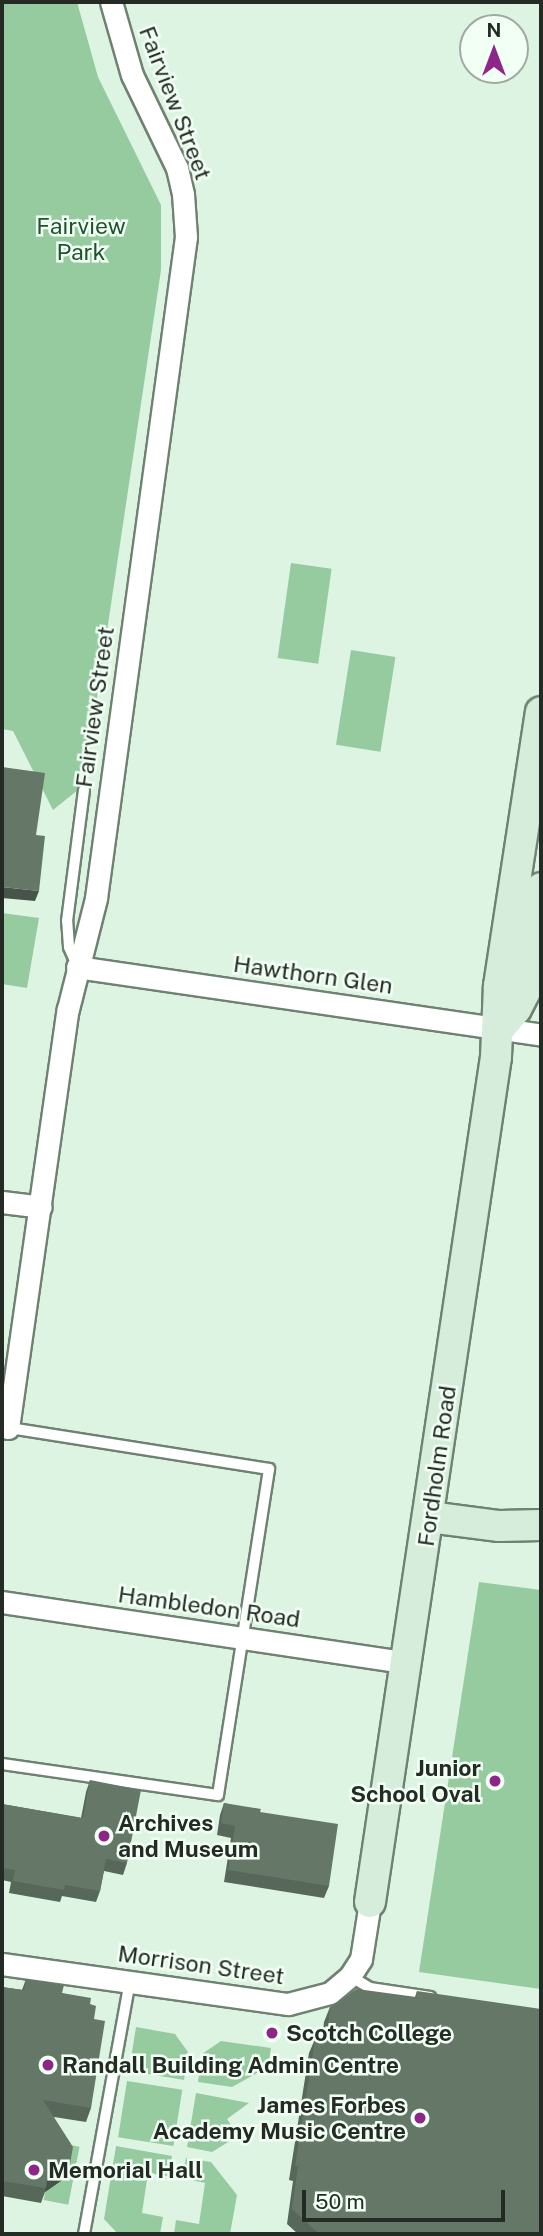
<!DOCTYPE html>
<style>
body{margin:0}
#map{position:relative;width:543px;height:2236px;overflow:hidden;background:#def4e2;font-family:"Public Sans",sans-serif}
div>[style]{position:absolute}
.green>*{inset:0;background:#95cb9f;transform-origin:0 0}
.roads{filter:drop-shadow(2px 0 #6f8272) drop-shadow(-2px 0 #6f8272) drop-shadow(0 2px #6f8272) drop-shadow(0 -2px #6f8272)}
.lane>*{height:10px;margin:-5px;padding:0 5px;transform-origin:5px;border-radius:5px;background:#fff}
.street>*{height:21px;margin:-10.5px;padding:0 10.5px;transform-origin:10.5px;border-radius:10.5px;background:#fff}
.secondary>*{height:30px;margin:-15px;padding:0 15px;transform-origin:15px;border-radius:15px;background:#d5edda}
.wall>*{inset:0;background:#576759}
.shaded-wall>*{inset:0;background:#475449}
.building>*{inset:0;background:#657868}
.dots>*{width:19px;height:19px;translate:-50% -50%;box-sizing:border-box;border:4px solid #f2fff4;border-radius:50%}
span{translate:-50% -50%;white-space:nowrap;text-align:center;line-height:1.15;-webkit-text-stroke:5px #f2fff4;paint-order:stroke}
.street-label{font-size:23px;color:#232b24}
.park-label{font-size:23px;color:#1e542d}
.poi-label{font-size:23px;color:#232b24;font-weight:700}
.right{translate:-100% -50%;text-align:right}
.left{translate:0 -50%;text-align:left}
.frame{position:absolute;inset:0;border:4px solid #232b24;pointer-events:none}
.north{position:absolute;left:459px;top:14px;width:70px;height:70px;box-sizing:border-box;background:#f2fff4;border:2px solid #9faaa1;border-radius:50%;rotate:0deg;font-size:19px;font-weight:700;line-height:28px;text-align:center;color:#232b24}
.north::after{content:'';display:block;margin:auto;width:24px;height:32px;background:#8e2589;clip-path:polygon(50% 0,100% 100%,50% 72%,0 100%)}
.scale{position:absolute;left:302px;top:2190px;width:203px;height:32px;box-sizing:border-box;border:4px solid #232b24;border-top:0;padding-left:9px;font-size:21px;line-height:24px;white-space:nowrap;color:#232b24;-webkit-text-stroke:5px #f2fff4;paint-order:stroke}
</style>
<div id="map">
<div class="green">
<div style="clip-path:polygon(2px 2px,77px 2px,98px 77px,161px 205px,161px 270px,84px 785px,53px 810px,13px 731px,2px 729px)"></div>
<div style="left:291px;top:563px;width:41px;height:96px;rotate:8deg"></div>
<div style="left:351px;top:650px;width:45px;height:96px;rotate:9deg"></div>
<div style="clip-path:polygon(2px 913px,39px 918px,27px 988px,2px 984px)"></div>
<div style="clip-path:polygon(479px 1582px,541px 1590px,541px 1989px,419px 1972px)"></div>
<div style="clip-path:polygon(136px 2027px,175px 2034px,188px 2052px,184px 2080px,129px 2071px)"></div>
<div style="clip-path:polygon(221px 2041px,271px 2048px,268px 2067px,232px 2087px,198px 2082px,202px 2054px)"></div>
<div style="left:127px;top:2081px;width:56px;height:57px;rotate:9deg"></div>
<div style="clip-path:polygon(196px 2093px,249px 2103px,227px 2119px,238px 2136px,212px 2152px,187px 2147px)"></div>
<div style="left:55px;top:2142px;width:25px;height:59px;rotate:11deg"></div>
<div style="clip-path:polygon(116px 2146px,172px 2156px,168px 2176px,148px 2173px,142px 2213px,163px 2217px,160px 2234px,118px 2234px,104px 2219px)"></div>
<div style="clip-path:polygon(186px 2158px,211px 2162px,237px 2195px,230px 2234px,174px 2234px,176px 2220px,199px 2224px,205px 2183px,182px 2178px)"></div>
</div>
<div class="roads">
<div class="lane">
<div style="left:76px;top:963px;width:17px;rotate:-114deg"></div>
<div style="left:69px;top:947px;width:26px;rotate:-94deg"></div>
<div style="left:67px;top:921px;width:132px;rotate:-82.6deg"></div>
<div style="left:2px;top:1764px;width:218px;rotate:8.2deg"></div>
<div style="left:218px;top:1795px;width:330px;rotate:-81.1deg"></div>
<div style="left:269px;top:1469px;width:267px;rotate:-171deg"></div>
<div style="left:350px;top:1976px;width:23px;rotate:31deg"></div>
<div style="left:370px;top:1988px;width:61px;rotate:8.5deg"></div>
<div style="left:84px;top:2234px;width:257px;rotate:-79.7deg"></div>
</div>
<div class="street">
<div style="left:77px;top:967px;width:469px;rotate:8.3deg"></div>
<div style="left:2px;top:1202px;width:39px;rotate:7deg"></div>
<div style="left:8px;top:1428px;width:423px;rotate:-81.9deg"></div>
<div style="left:68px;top:1009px;width:114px;rotate:-75.8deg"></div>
<div style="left:96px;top:898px;width:667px;rotate:-82.25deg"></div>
<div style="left:186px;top:237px;width:43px;rotate:-94deg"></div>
<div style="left:183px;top:194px;width:27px;rotate:-103deg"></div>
<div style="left:177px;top:168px;width:103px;rotate:-115.8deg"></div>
<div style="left:132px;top:75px;width:76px;rotate:-106deg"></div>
<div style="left:2px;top:1602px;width:411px;rotate:8.5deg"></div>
<div style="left:2px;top:1964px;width:289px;rotate:8deg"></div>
<div style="left:288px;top:2004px;width:43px;rotate:-14.7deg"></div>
<div style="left:330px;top:1993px;width:26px;rotate:-40deg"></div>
<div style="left:350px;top:1976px;width:20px;rotate:-57deg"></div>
<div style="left:361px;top:1959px;width:58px;rotate:-81deg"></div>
</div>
<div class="secondary">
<div style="left:499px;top:1029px;width:26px;rotate:-50deg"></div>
<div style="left:516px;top:1009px;width:20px;rotate:-63deg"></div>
<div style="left:525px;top:991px;width:104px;rotate:-81.2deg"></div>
<div style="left:429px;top:1517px;width:71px;rotate:7.3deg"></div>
<div style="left:499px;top:1526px;width:42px;rotate:-1.4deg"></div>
<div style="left:370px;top:1902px;width:854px;rotate:-81.52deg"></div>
<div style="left:496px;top:1057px;width:71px;rotate:-87.6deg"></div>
<div style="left:499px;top:986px;width:277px;rotate:-81.3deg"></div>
</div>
</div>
<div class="wall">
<div style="clip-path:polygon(90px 1780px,127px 1863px,123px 1875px,104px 1871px,100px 1891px,96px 1902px,62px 1896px,60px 1902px,9px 1893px,11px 1882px,2px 1880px,2px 1804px,81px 1818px,86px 1792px)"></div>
<div style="clip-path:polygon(224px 1803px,260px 1812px,329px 1886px,324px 1898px,224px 1882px,231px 1838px,217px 1835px,220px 1815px)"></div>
<div style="clip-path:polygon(26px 1979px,90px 2004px,94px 2019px,91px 2108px,86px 2122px,54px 2117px,65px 2178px,45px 2192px,41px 2203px,2px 2196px,2px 1987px,22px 1990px)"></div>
<div style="clip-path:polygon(417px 1991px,541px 2234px,298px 2234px,287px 2224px,293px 2181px,289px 2180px,309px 2053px,315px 2039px,322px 2040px,324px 2022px,330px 2007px,415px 1997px)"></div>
</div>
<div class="shaded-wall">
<div style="clip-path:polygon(2px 887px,39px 891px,35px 901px,2px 898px)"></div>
<div style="clip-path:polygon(70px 2164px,65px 2178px,45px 2192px,47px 2179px)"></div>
</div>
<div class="building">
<div style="clip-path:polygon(2px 767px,45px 773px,36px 835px,45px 836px,39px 891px,2px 887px)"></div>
<div style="clip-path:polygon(90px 1780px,141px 1790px,127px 1863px,106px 1859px,100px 1891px,65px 1885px,64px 1890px,13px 1881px,15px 1870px,2px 1868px,2px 1804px,83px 1818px)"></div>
<div style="clip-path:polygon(224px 1803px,261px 1809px,260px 1812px,338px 1824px,329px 1886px,228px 1870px,235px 1826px,221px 1823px)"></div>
<div style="clip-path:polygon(26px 1979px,64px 1985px,62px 1993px,91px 1998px,90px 2004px,96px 2006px,94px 2019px,105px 2021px,91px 2108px,43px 2100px,73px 2147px,70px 2164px,47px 2179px,46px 2188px,2px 2181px,2px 1987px,24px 1990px)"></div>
<div style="clip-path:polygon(357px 1989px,416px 1997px,417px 1991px,541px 2009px,541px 2234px,326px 2234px,317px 2232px,292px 2209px,298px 2166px,295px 2166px,315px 2039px,326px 2040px,330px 2007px)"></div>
</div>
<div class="dots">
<div style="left:495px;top:1781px;background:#8e2589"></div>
<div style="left:104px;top:1836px;background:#8e2589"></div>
<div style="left:272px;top:2033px;background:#8e2589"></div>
<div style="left:48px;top:2065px;background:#8e2589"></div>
<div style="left:420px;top:2118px;background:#8e2589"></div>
<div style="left:34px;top:2170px;background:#8e2589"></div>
</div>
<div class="street-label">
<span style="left:175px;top:103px;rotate:69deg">Fairview Street</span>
<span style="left:95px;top:707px;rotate:-82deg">Fairview Street</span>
<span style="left:313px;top:975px;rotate:8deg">Hawthorn Glen</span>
<span style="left:437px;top:1466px;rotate:-82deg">Fordholm Road</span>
<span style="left:209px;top:1607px;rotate:8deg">Hambledon Road</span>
<span style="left:201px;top:1965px;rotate:8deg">Morrison Street</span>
</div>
<div class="park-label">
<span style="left:81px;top:239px">Fairview<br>Park</span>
</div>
<div class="poi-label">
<span class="right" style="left:481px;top:1781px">Junior<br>School Oval</span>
<span class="left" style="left:118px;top:1836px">Archives<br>and Museum</span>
<span class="left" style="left:286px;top:2033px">Scotch College</span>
<span class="left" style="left:62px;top:2065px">Randall Building Admin Centre</span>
<span class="right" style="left:406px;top:2118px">James Forbes<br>Academy Music Centre</span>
<span class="left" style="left:48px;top:2170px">Memorial Hall</span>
</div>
<div class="frame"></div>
<div class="north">N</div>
<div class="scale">50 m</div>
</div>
